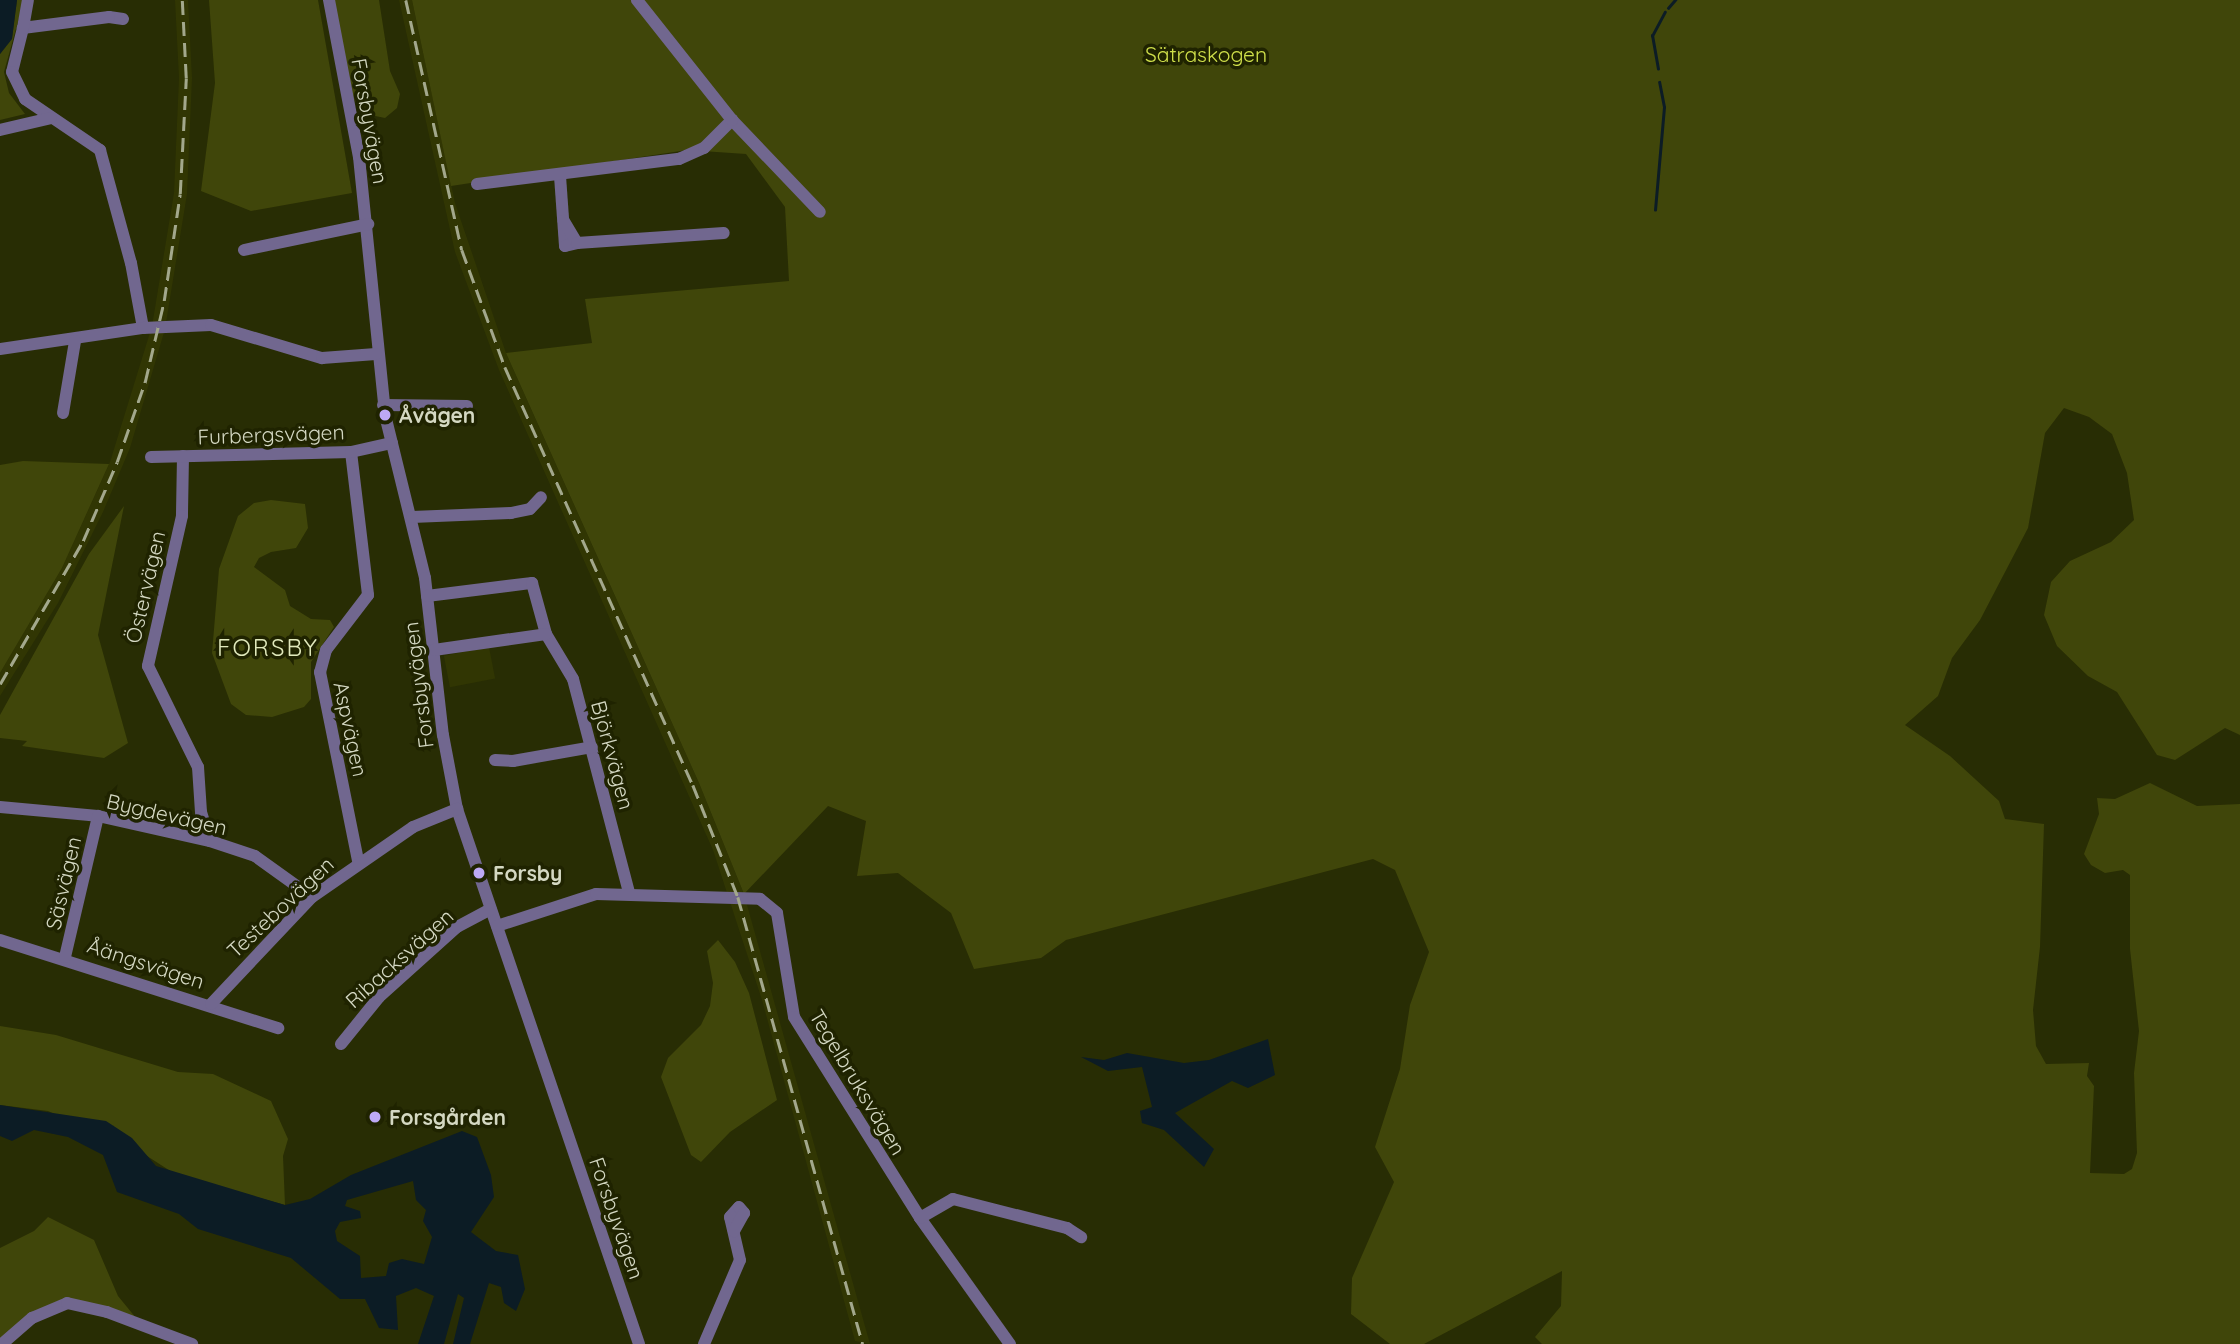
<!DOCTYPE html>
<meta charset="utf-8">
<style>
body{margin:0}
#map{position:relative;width:2240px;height:1344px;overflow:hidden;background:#282d04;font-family:Quicksand,sans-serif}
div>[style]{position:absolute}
.built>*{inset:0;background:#313603;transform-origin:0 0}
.green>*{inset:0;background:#40460a}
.water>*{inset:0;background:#0c1c25}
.stream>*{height:2.5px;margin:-1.25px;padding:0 1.25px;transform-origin:1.25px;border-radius:1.25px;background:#0c1c25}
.minor>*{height:12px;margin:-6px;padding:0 6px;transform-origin:6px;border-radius:6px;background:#71678f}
.rail>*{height:2.5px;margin-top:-1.25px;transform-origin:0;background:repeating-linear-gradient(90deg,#a3a88c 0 14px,transparent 0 21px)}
.dots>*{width:19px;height:19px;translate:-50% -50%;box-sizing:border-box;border:4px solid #1f2300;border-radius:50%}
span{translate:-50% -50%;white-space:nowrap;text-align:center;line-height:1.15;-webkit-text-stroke:7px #1f2300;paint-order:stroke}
.park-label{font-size:21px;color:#d0e04a}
.street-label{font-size:21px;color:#d4d8c2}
.poi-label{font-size:21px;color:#d4d8c2;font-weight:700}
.left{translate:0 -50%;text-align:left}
.quarter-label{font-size:24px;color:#e1e9bc;letter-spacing:2px}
</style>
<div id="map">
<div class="built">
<div style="clip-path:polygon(175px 0,188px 0,192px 78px,187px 194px,165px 329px,130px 448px,103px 512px,58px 603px,0 696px,0 673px,62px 568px,110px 462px,152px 326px,174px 193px,179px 78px)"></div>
<div style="clip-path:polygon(399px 0,412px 0,455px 203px,506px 353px,699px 783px,744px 894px,870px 1344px,855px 1341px,762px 1000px,713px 850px,499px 370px,455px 252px)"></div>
<div style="left:489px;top:647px;width:32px;height:46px;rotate:79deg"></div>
</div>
<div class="green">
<div style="clip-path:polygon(17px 0,24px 0,4px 72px,9px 93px,25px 114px,0 120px,0 54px,12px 38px)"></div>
<div style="clip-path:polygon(209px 0,318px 0,352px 193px,251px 211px,201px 191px,215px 83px)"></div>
<div style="clip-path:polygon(334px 0,379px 0,390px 71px,400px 94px,397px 108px,385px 118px,366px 114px,353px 98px)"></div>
<div style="clip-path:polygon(412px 0,2240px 0,2240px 735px,2225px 728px,2175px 760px,2157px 755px,2117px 692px,2088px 676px,2057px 646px,2044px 615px,2051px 582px,2070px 561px,2111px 542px,2134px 520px,2127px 473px,2112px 434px,2089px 417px,2064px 408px,2045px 433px,2028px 528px,1980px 620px,1952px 658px,1938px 696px,1905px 725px,1950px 756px,1999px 801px,2005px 819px,2044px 824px,2040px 947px,2033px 1010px,2036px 1046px,2046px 1064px,2089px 1063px,2087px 1076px,2094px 1086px,2090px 1173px,2124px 1174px,2132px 1169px,2137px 1153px,2134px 1073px,2139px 1031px,2130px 949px,2130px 875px,2123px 870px,2105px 873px,2091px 865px,2084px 854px,2099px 814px,2097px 798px,2115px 799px,2150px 783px,2197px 806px,2240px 804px,2240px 1344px,1542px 1344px,1535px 1337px,1561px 1306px,1562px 1271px,1424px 1344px,1390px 1344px,1351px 1314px,1352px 1278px,1394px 1182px,1375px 1147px,1400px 1069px,1410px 1005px,1429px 952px,1395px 870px,1373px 859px,1066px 940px,1041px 958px,974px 969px,951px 913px,898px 873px,857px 876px,866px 821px,828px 806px,744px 894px,699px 783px,506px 353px,592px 343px,585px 299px,789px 281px,785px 207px,746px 154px,687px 150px,451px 186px)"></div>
<div style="clip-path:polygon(23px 461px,109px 464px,62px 568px,0 673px,0 465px)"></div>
<div style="clip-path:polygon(271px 500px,305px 504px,308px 528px,296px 548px,271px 552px,259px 558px,254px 567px,285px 590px,290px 606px,311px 619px,330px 620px,334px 627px,311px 662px,311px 699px,304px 707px,272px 717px,246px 715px,231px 704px,212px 653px,219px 569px,238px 516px,254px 503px)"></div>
<div style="clip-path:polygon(124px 506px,98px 635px,128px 743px,104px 758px,22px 746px,27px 741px,0 738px,0 715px,89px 554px)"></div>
<div style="clip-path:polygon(718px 940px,735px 962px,749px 993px,777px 1100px,730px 1132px,701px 1162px,691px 1155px,661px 1077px,668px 1058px,701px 1025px,710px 1006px,713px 983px,707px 951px)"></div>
<div style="clip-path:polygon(0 1026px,56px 1035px,178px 1072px,213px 1074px,271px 1101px,288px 1139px,283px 1156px,285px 1205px,175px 1174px,147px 1156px,48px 1111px,0 1105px)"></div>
<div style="clip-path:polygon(48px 1217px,94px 1240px,118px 1296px,136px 1318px,55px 1302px,0 1343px,0 1248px,34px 1231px)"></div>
</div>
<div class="water">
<div style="clip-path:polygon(0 0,17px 0,12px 39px,0 54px)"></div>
<div style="clip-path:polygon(1268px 1039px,1275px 1075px,1248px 1088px,1232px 1081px,1175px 1113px,1214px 1149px,1204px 1167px,1164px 1130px,1142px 1123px,1140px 1111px,1152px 1107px,1142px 1067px,1108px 1071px,1081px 1057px,1104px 1060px,1127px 1053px,1184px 1063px,1209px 1060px)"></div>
<div style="clip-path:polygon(evenodd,0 1105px,106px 1121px,132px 1138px,156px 1166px,285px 1205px,310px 1199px,351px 1175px,462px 1131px,477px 1137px,491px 1175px,494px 1197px,471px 1232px,496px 1251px,518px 1255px,525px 1289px,516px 1311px,504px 1303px,501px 1287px,489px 1283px,470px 1344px,453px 1344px,464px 1298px,458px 1294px,444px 1344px,418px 1344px,434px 1296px,416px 1288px,396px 1296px,398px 1330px,379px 1328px,365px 1299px,340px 1299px,291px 1258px,198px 1229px,179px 1214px,117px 1192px,103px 1155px,68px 1137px,34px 1130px,12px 1141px,0 1136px,0 1105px,413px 1181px,416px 1200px,426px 1210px,423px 1221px,432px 1237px,424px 1264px,402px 1259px,389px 1263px,386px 1276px,361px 1278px,360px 1256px,337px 1241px,335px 1231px,340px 1222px,361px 1218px,360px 1211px,345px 1206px,347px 1200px,413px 1181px)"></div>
</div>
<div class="stream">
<div style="left:1668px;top:8px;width:11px;rotate:-49deg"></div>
<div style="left:1658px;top:69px;width:34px;rotate:-100deg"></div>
<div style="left:1652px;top:36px;width:27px;rotate:-62deg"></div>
<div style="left:1655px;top:210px;width:103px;rotate:-85deg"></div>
<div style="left:1664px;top:107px;width:25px;rotate:-101deg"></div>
</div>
<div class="minor">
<div style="left:329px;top:0;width:160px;rotate:79.2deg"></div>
<div style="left:359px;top:157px;width:259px;rotate:84.2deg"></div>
<div style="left:385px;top:415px;width:168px;rotate:76.2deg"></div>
<div style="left:425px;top:578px;width:158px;rotate:83.5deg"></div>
<div style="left:443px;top:735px;width:75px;rotate:79.3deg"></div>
<div style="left:457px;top:809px;width:565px;rotate:71.21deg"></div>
<div style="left:123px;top:19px;width:14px;rotate:-172deg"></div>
<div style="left:109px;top:17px;width:87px;rotate:172.7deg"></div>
<div style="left:23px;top:28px;width:45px;rotate:104deg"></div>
<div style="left:12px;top:72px;width:30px;rotate:64deg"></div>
<div style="left:25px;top:99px;width:91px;rotate:34.2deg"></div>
<div style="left:100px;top:150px;width:117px;rotate:74.7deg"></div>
<div style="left:131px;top:263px;width:66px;rotate:79.5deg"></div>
<div style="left:23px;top:28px;width:28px;rotate:-80deg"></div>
<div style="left:732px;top:120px;width:127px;rotate:46.3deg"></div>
<div style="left:0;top:130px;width:52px;rotate:-13.2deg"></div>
<div style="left:560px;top:176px;width:70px;rotate:85.9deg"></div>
<div style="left:565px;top:246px;width:12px;rotate:-14deg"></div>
<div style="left:577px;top:243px;width:26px;rotate:-121deg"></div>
<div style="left:477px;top:184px;width:204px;rotate:-7.1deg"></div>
<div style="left:679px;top:159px;width:27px;rotate:-24deg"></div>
<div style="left:704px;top:148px;width:40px;rotate:-45deg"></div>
<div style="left:732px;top:120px;width:153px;rotate:-128.4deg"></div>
<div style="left:577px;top:243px;width:147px;rotate:-3.9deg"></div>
<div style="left:244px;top:250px;width:127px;rotate:-11.8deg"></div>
<div style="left:0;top:349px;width:145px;rotate:-8.4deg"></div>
<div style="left:143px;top:328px;width:68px;rotate:-2.5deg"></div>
<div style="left:211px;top:325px;width:116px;rotate:16.6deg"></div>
<div style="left:322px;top:358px;width:54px;rotate:-4.2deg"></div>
<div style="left:383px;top:405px;width:84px;rotate:0.7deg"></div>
<div style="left:63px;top:413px;width:73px;rotate:-80.5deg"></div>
<div style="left:351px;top:452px;width:144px;rotate:83.2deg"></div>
<div style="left:368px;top:595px;width:69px;rotate:127.4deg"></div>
<div style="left:326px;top:650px;width:23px;rotate:105deg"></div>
<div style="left:320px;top:672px;width:193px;rotate:78.6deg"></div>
<div style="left:183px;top:456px;width:60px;rotate:91deg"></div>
<div style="left:182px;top:516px;width:154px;rotate:102.8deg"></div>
<div style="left:148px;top:666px;width:113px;rotate:63.7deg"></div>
<div style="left:198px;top:767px;width:45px;rotate:86.2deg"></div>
<div style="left:201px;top:812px;width:30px;rotate:73deg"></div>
<div style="left:151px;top:457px;width:200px;rotate:-1.4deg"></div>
<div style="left:351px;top:452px;width:42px;rotate:-12.4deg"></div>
<div style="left:412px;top:517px;width:99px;rotate:-2.3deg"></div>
<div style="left:511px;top:513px;width:19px;rotate:-12deg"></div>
<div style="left:530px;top:509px;width:16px;rotate:-47deg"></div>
<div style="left:427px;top:596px;width:106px;rotate:-7.1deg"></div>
<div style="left:532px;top:583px;width:53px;rotate:74.6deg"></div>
<div style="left:546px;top:634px;width:52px;rotate:59deg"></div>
<div style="left:573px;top:679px;width:221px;rotate:75.3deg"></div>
<div style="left:434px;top:650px;width:113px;rotate:-8.1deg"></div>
<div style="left:495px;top:760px;width:18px;rotate:3deg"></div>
<div style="left:513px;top:761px;width:80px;rotate:-10deg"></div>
<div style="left:0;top:807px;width:98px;rotate:5.2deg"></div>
<div style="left:98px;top:816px;width:115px;rotate:12.6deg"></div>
<div style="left:210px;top:841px;width:47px;rotate:18.4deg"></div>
<div style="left:255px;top:856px;width:70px;rotate:35.7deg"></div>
<div style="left:497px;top:926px;width:104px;rotate:-17.9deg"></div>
<div style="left:596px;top:894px;width:164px;rotate:1.7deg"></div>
<div style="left:760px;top:899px;width:22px;rotate:39deg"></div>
<div style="left:777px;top:913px;width:105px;rotate:80.7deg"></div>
<div style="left:794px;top:1017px;width:237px;rotate:57.9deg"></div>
<div style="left:920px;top:1218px;width:155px;rotate:54.5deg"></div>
<div style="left:0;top:940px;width:292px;rotate:17.6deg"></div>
<div style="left:65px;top:957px;width:145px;rotate:-76.8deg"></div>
<div style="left:211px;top:1004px;width:147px;rotate:-46.7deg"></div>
<div style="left:312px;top:897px;width:123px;rotate:-34.7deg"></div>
<div style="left:413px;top:827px;width:48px;rotate:-22.2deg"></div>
<div style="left:341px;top:1044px;width:60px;rotate:-51deg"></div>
<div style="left:379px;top:997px;width:105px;rotate:-41.9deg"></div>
<div style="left:457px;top:927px;width:38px;rotate:-28deg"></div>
<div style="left:920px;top:1218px;width:38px;rotate:-30deg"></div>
<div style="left:953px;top:1199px;width:118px;rotate:14.3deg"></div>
<div style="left:1067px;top:1228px;width:17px;rotate:33deg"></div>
<div style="left:2px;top:1344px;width:40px;rotate:-41deg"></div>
<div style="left:32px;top:1318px;width:38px;rotate:-23deg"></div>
<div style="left:67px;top:1303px;width:41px;rotate:12.7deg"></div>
<div style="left:107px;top:1312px;width:91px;rotate:20.6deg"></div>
<div style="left:704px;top:1344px;width:91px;rotate:-66.8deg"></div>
<div style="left:740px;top:1260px;width:44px;rotate:-103.1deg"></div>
<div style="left:730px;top:1217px;width:13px;rotate:-48deg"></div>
<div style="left:739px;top:1207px;width:8px;rotate:50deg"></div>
<div style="left:744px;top:1213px;width:21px;rotate:119deg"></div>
</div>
<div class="rail">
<div style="left:406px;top:0;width:256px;rotate:77.4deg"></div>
<div style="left:462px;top:250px;width:125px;rotate:69.8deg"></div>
<div style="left:505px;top:367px;width:458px;rotate:65.8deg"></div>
<div style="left:693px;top:785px;width:121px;rotate:68.1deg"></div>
<div style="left:738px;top:897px;width:464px;rotate:74.4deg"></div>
<div style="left:0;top:684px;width:165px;rotate:-59.9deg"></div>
<div style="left:83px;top:541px;width:86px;rotate:-66.7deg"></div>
<div style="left:117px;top:462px;width:85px;rotate:-70.7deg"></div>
<div style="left:145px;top:382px;width:83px;rotate:-76.8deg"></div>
<div style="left:164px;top:301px;width:108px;rotate:-81.5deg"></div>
<div style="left:180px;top:194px;width:116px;rotate:-87deg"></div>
<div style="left:186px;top:78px;width:78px;rotate:-92.9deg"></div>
</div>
<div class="dots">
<div style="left:385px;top:415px;background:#bda9f5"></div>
<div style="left:479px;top:873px;background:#bda9f5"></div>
<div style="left:375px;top:1117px;background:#bda9f5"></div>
</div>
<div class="park-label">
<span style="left:1206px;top:54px">Sätraskogen</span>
</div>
<div class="street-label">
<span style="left:370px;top:121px;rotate:80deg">Forsbyvägen</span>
<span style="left:271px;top:434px;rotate:-2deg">Furbergsvägen</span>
<span style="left:145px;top:587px;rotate:-77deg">Östervägen</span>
<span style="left:418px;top:685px;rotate:-97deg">Forsbyvägen</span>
<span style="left:351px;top:729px;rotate:78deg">Aspvägen</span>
<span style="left:613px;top:755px;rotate:75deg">Björkvägen</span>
<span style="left:167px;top:814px;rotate:13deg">Bygdevägen</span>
<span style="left:63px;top:883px;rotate:-77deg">Säsvägen</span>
<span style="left:280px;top:907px;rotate:-43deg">Testebovägen</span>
<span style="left:399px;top:958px;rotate:-42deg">Ribacksvägen</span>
<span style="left:146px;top:963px;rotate:18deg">Åängsvägen</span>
<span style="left:858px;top:1082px;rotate:59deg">Tegelbruksvägen</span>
<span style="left:617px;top:1218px;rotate:71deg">Forsbyvägen</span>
</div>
<div class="poi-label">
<span class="left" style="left:399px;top:415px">Åvägen</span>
<span class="left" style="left:493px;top:873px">Forsby</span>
<span class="left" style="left:389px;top:1117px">Forsgården</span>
</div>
<div class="quarter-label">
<span style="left:268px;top:648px">FORSBY</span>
</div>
</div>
